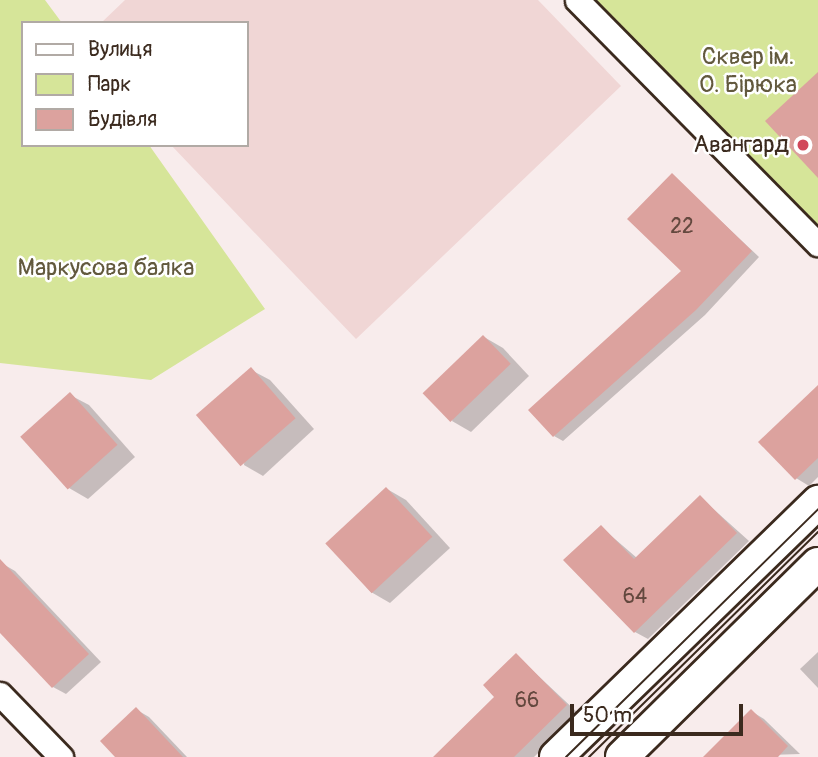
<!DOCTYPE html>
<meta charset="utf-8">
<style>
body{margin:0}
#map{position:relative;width:818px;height:757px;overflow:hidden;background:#f8ecec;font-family:Pangolin,sans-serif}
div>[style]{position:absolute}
.built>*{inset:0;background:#f0d6d5}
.green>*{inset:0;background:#d6e599}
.shadow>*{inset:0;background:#0003}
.building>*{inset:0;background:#dca29e;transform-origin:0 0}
.roads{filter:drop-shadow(2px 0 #3b2a1e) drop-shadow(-2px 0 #3b2a1e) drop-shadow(0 2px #3b2a1e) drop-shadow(0 -2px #3b2a1e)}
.street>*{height:23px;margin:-11.5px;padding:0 11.5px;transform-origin:11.5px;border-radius:11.5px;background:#fff}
.secondary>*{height:32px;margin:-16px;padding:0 16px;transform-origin:16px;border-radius:16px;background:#fff}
.tram>*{height:2px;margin:-1px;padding:0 1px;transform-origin:1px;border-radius:1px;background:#3b2a1e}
.dots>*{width:19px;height:19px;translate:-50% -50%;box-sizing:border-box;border:4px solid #fff;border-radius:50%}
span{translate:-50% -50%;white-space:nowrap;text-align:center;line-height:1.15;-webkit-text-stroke:5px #fff;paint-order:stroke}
.number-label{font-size:21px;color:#63483e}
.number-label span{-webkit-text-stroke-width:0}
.park-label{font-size:24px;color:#62593d}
.poi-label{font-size:24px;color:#3b2a1e}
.right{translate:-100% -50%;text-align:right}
.legend{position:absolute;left:21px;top:21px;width:228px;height:126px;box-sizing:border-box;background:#fff;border:2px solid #b1aaa5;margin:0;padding:9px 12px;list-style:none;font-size:21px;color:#3b2a1e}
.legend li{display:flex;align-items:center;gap:14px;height:35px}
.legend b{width:35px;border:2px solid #b1aaa5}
.scale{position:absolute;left:570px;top:704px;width:173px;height:32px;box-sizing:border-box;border:4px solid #3b2a1e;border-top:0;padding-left:9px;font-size:21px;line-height:24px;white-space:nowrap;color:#3b2a1e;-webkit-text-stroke:5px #fff;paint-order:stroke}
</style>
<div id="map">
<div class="built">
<div style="clip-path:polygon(125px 0,538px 0,621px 86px,356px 339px,171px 145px,247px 145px,247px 23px,101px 23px)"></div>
</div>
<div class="green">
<div style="clip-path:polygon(0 0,45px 0,62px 23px,23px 23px,23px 145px,149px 145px,265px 309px,151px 380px,0 363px)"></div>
<div style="clip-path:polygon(581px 0,818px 0,818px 237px)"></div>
</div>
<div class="shadow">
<div style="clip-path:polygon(672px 175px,759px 257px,705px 315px,563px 441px,554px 436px,683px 271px)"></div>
<div style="clip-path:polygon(484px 337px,503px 348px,529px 376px,471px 432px,452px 421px)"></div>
<div style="clip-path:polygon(251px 370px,270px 380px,314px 429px,263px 476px,244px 465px)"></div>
<div style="clip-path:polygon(818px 387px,818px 477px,809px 486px,796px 478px)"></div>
<div style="clip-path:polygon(70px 395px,89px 405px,135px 457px,88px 499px,69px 488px)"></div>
<div style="clip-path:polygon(387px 489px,406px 500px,450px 548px,390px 603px,371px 592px,327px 544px)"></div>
<div style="clip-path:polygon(700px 497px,749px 541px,648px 639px,635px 632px,601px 527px,637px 558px)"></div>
<div style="clip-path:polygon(3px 564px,15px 571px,101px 662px,66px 694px,53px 687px,0 630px)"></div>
<div style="clip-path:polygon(818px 652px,818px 688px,800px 669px)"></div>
<div style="clip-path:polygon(516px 655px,579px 714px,534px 757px,436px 757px,497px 698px)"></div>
<div style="clip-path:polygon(137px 710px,149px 717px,187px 757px,117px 757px)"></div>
<div style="clip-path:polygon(751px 711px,764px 719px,800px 754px,705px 757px)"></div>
</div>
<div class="building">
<div style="clip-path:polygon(818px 72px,818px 178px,765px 121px)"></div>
<div style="clip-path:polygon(672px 173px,752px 251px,696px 310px,553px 437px,528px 410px,681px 271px,627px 219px)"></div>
<div style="left:483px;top:335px;width:40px;height:84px;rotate:46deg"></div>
<div style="left:251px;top:367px;width:68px;height:73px;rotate:49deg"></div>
<div style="clip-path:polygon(818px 385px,818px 458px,795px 480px,758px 442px)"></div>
<div style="left:70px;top:392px;width:71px;height:67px;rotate:48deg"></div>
<div style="left:386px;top:487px;width:68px;height:83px;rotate:47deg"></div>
<div style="clip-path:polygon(700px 495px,737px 533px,634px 633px,563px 560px,601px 525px,634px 559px)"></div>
<div style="clip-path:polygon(0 559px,89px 654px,52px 688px,0 633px)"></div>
<div style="clip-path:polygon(516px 653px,567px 705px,514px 757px,433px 757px,494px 697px,483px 685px)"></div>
<div style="clip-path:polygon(136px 707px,183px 757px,115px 757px,100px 741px)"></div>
<div style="clip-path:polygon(751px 709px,788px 746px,778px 757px,703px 757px)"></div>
</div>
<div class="roads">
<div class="street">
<div style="left:577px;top:0;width:343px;rotate:45.4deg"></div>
<div style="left:0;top:694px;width:88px;rotate:45.9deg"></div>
</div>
<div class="secondary">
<div style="left:556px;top:757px;width:366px;rotate:-44.2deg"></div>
<div style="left:622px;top:757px;width:275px;rotate:-44.6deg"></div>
</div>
</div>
<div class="tram">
<div style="left:566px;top:757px;width:354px;rotate:-44.5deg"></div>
<div style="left:589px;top:757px;width:321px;rotate:-44.5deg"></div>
</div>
<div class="dots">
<div style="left:803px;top:145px;background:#d1495b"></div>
</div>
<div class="number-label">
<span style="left:682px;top:227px">22</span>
<span style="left:635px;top:597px">64</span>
<span style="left:527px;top:701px">66</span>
</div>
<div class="park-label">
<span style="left:748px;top:71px">Сквер ім.<br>О. Бірюка</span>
<span style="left:106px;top:268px">Маркусова балка</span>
</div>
<div class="poi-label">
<span class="right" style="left:789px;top:145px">Авангард</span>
</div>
<ul class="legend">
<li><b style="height:9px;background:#fff"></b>Вулиця</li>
<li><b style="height:19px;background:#d6e599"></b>Парк</li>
<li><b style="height:19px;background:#dca29e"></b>Будівля</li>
</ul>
<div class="scale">50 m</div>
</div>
